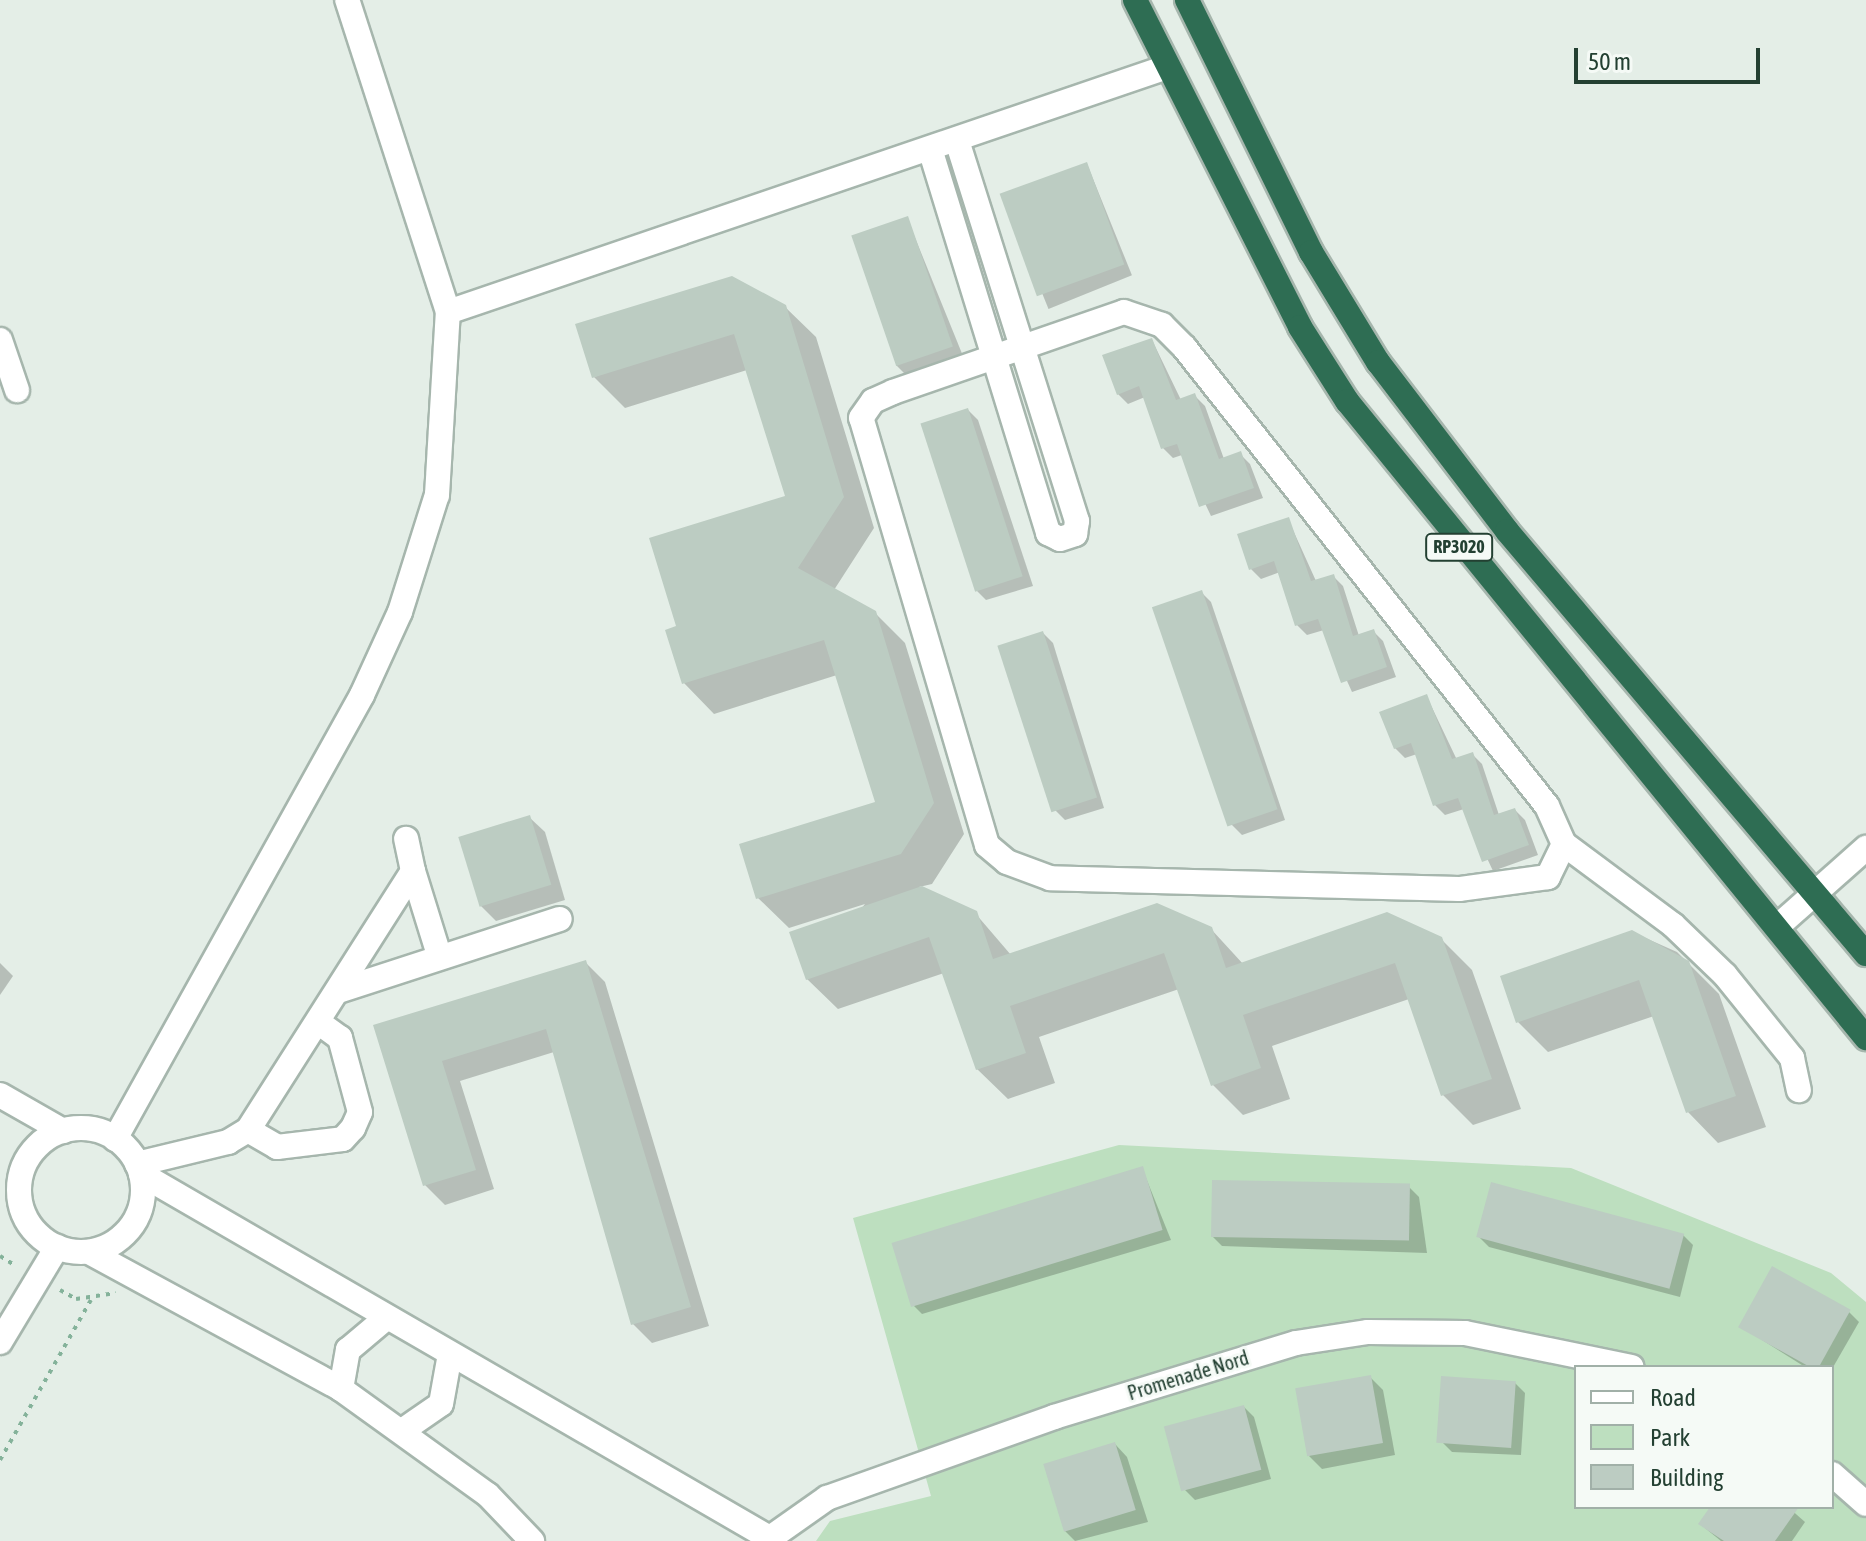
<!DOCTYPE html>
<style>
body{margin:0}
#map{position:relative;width:1866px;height:1541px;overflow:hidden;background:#e4eee7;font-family:"Asap Condensed",sans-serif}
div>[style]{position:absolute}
.green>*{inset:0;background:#bddfbf}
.shadow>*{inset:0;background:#0003;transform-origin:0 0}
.building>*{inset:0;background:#bcccc2;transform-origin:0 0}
.path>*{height:4px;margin-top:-2px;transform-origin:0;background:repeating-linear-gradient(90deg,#84b29a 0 4px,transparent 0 10px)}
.roads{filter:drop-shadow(2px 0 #a6b6ad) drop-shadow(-2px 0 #a6b6ad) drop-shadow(0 2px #a6b6ad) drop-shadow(0 -2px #a6b6ad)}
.minor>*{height:24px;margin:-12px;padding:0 12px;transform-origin:12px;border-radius:12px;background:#fff}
.minor>.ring{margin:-12px;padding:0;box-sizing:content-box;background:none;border:24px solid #fff;border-radius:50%}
.highway>*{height:24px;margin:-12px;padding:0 12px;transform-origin:12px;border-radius:12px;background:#2e6d53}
span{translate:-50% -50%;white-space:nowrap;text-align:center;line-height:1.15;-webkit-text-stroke:6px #f5faf6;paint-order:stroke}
.shield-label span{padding:2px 6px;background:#f5faf6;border:2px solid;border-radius:6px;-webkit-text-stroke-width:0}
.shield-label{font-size:18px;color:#234032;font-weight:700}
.street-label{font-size:20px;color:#234032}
.legend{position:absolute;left:1574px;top:1365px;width:260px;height:144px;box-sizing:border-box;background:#f5faf6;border:2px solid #a1b0a8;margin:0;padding:10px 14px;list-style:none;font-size:24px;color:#234032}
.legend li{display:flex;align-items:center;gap:16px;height:40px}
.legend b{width:40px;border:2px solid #a1b0a8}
.scale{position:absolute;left:1574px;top:48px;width:186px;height:36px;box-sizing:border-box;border:4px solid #234032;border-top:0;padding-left:10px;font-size:24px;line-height:28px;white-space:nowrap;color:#234032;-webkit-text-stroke:6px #f5faf6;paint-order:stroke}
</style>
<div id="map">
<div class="green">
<div style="clip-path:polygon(evenodd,1119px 1145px,1571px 1168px,1831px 1273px,1866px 1302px,1866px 1541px,816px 1541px,830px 1521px,931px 1496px,853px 1218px,1119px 1145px,1576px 1367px,1832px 1367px,1832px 1507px,1576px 1507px,1576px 1367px)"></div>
</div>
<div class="shadow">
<div style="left:1087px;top:164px;width:120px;height:90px;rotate:68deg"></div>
<div style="clip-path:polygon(907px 218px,963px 356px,906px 375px,896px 365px)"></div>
<div style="clip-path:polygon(784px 306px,816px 337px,874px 528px,834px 590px,874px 612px,905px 643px,964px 834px,932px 884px,919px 887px,975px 913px,1011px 955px,1211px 929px,1244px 965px,1441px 939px,1472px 970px,1521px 1109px,1473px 1125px,1443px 1095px,1409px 999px,1272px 1046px,1290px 1099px,1243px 1115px,1213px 1085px,1179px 989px,1039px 1037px,1055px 1083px,1008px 1099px,977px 1069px,944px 973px,838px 1009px,807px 979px,865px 904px,789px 928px,758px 898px,877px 803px,837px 675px,714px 714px,684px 683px,679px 628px,787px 497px,747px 370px,625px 408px,594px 377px)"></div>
<div style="clip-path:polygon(1152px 340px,1181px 400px,1195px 396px,1205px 406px,1224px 459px,1240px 454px,1250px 464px,1263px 498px,1211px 516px,1182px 455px,1173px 458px,1163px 448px,1145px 397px,1128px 404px,1118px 394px)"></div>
<div style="clip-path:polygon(968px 410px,978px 420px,1033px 586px,986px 600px,976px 590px)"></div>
<div style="clip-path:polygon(1288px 519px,1316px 581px,1333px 576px,1343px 586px,1359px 636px,1373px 631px,1383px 641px,1396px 677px,1352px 692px,1324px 630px,1307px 635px,1297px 625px,1280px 572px,1261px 579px,1251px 569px)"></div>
<div style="clip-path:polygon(1201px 592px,1211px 602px,1285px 820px,1242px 835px,1232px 825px)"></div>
<div style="clip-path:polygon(1043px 633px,1053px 643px,1104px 808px,1065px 820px,1055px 810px)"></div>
<div style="clip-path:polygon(1427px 697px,1457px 760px,1472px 754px,1482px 764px,1499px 815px,1515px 810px,1525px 820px,1538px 855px,1493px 871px,1464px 809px,1445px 815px,1435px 805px,1417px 754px,1405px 758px,1395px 748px)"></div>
<div style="clip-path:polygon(529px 817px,545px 832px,565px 900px,496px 921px,481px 906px)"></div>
<div style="clip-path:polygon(1632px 932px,1677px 952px,1719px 994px,1766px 1127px,1718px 1143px,1688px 1112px,1654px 1016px,1548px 1052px,1518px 1022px)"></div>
<div style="clip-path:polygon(585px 962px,605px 982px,709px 1326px,652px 1343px,633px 1324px,554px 1052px,460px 1081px,494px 1189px,445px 1205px,425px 1185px,376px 1027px)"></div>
<div style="clip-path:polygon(0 963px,13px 976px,0 995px)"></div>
<div style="clip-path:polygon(1142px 1168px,1171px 1240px,922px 1314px,912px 1304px)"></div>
<div style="clip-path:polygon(1409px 1187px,1419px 1197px,1427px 1253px,1222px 1246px,1212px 1236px)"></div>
<div style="clip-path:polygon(1683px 1235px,1693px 1245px,1680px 1297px,1489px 1247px,1479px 1237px)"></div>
<div style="clip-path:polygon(1849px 1312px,1859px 1322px,1832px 1369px,1805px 1367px,1740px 1326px)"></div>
<div style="clip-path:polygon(1370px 1377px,1383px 1390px,1395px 1455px,1322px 1469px,1309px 1456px)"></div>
<div style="clip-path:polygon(1515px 1383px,1525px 1393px,1521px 1455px,1452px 1452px,1442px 1442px)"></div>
<div style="clip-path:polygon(1244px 1407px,1254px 1417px,1271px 1479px,1195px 1500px,1185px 1490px)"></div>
<div style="clip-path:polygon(1115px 1444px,1127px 1457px,1148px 1522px,1075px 1541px,1064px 1530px)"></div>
<div style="clip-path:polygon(1713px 1507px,1788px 1507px,1805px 1522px,1792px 1541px,1721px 1541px,1700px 1524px)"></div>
</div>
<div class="building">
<div style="left:1087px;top:162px;width:109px;height:93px;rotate:70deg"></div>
<div style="left:908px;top:216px;width:138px;height:60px;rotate:71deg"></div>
<div style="clip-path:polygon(732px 276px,786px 305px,844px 497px,798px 568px,876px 611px,934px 803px,901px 854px,756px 899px,739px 844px,875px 802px,824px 640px,682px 684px,665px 630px,676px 626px,649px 538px,785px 496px,734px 334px,592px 378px,575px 324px)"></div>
<div style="clip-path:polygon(1152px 338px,1176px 400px,1195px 393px,1219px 459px,1241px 451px,1254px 488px,1199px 507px,1177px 444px,1161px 449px,1139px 386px,1117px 395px,1102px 355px)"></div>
<div style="left:968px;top:408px;width:177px;height:50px;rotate:72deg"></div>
<div style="clip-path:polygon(1289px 517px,1311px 581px,1334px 574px,1353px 636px,1374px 629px,1387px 667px,1341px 683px,1318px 619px,1295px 626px,1274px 561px,1249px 570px,1237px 534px)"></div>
<div style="left:1202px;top:590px;width:232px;height:53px;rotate:71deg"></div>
<div style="left:1043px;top:631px;width:175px;height:48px;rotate:72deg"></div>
<div style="clip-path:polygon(1427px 694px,1452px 759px,1473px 752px,1494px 815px,1515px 808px,1529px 845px,1482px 862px,1458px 798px,1433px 806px,1411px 743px,1394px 749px,1379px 712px)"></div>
<div style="left:530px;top:815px;width:73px;height:75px;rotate:73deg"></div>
<div style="clip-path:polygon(922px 886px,977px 911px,993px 959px,1157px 903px,1212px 927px,1226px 968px,1387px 912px,1442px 937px,1492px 1079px,1441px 1096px,1395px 963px,1243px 1015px,1261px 1068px,1211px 1086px,1164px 953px,1010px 1006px,1026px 1053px,976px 1070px,929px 937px,806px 980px,789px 932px)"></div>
<div style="clip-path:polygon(1632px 930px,1689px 961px,1736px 1096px,1686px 1113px,1639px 980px,1516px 1023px,1500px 976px)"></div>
<div style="clip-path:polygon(586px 960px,691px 1307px,631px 1325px,546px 1029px,442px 1061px,476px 1170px,423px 1186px,373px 1025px)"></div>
<div style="left:1143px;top:1166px;width:67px;height:263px;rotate:73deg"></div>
<div style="left:1212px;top:1180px;width:198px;height:57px;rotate:1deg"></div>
<div style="left:1491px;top:1182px;width:200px;height:57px;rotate:15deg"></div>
<div style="left:1772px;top:1266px;width:90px;height:70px;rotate:29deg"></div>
<div style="left:1371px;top:1375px;width:69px;height:77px;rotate:80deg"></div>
<div style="left:1441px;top:1376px;width:75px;height:67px;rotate:4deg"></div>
<div style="left:1244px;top:1405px;width:67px;height:83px;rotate:75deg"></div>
<div style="left:1115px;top:1442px;width:71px;height:75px;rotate:73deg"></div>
<div style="clip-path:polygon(1710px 1507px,1799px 1507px,1775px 1541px,1724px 1541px,1698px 1524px)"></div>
</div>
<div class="path">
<div style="left:0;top:1256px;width:15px;rotate:32deg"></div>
<div style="left:60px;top:1290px;width:18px;rotate:29deg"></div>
<div style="left:76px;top:1299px;width:40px;rotate:-8.5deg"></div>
<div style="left:0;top:1460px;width:184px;rotate:-60.4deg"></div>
</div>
<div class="roads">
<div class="minor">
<div style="left:931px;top:152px;width:399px;rotate:72.9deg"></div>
<div style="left:1048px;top:533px;width:13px;rotate:27deg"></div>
<div style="left:1060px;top:539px;width:16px;rotate:-18deg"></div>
<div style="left:1075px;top:534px;width:13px;rotate:-81deg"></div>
<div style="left:1077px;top:521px;width:396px;rotate:-107.5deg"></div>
<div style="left:448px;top:312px;width:760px;rotate:-18.82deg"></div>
<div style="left:1124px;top:312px;width:40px;rotate:18.9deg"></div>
<div style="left:1162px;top:325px;width:31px;rotate:45deg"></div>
<div style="left:1184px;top:347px;width:585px;rotate:51.66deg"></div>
<div style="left:1547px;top:806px;width:42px;rotate:65.9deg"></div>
<div style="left:1564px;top:844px;width:37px;rotate:116deg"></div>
<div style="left:1548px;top:877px;width:90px;rotate:172.3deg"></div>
<div style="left:1459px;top:889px;width:409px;rotate:-178.5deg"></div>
<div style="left:1050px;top:878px;width:46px;rotate:-159.6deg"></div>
<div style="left:1007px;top:862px;width:26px;rotate:-140deg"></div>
<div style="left:987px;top:845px;width:445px;rotate:-106.4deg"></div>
<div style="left:861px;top:418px;width:21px;rotate:-55deg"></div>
<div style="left:873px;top:401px;width:22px;rotate:-24deg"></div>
<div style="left:893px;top:392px;width:244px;rotate:-19.1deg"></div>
<div style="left:0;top:340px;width:53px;rotate:71.2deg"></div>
<div style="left:1564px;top:844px;width:136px;rotate:36.6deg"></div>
<div style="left:1673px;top:925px;width:72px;rotate:43.9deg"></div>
<div style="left:1725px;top:975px;width:107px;rotate:51.1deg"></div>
<div style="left:1792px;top:1058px;width:33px;rotate:78deg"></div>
<div style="left:413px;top:871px;width:88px;rotate:72.8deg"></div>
<div style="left:1778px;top:926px;width:118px;rotate:-41.6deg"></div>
<div style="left:338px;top:991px;width:233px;rotate:-18deg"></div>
<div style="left:0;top:1095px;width:73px;rotate:29.7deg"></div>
<div class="ring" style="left:19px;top:1128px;width:100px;height:100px"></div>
<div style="left:248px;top:1130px;width:34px;rotate:30deg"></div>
<div style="left:277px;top:1147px;width:66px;rotate:-6.9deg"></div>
<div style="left:343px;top:1139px;width:15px;rotate:-48deg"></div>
<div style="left:353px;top:1128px;width:17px;rotate:-66deg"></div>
<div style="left:360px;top:1112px;width:77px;rotate:-105.1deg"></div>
<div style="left:340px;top:1038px;width:27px;rotate:-144deg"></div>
<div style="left:115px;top:1139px;width:508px;rotate:-60.91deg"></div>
<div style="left:362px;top:695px;width:91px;rotate:-65.4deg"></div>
<div style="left:400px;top:612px;width:123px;rotate:-72.5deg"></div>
<div style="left:437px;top:495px;width:183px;rotate:-86.6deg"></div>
<div style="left:448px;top:312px;width:328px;rotate:-107.9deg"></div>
<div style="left:137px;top:1164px;width:94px;rotate:-13.6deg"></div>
<div style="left:228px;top:1142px;width:23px;rotate:-31deg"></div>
<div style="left:248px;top:1130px;width:307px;rotate:-57.5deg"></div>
<div style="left:413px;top:871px;width:33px;rotate:-102deg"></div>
<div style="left:141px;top:1174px;width:724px;rotate:30.07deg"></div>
<div style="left:89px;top:1252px;width:287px;rotate:28.5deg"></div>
<div style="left:341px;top:1389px;width:181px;rotate:35.8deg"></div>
<div style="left:488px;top:1495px;width:64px;rotate:46.3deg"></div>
<div style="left:0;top:1342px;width:111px;rotate:-59deg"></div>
<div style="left:341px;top:1389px;width:40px;rotate:-80deg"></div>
<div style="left:348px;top:1350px;width:50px;rotate:-40.1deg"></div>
<div style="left:402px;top:1431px;width:47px;rotate:-34.7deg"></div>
<div style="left:441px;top:1404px;width:51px;rotate:-79.8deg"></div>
<div style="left:1832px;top:1474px;width:45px;rotate:41.4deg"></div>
<div style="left:766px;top:1541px;width:75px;rotate:-35.2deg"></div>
<div style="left:827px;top:1498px;width:241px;rotate:-19.6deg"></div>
<div style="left:1054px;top:1417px;width:253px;rotate:-17deg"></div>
<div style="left:1296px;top:1343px;width:73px;rotate:-8.7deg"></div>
<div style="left:1368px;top:1332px;width:97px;rotate:0.6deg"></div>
<div style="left:1465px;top:1333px;width:170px;rotate:11.5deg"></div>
</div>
<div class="highway">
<div style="left:1135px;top:0;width:366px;rotate:63.2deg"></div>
<div style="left:1300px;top:327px;width:88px;rotate:57.6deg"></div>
<div style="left:1347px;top:401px;width:822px;rotate:50.83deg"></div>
<div style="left:1187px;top:0;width:281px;rotate:63.8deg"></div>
<div style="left:1311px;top:252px;width:129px;rotate:58.7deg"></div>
<div style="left:1378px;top:362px;width:213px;rotate:52.6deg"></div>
<div style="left:1507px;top:531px;width:555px;rotate:49.68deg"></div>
</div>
</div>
<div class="shield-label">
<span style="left:1459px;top:547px">RP3020</span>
</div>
<div class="street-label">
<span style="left:1188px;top:1375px;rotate:-17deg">Promenade Nord</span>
</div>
<ul class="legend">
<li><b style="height:10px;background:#fff"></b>Road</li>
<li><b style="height:22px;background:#bddfbf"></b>Park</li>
<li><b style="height:22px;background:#bcccc2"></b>Building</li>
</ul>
<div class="scale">50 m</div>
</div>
